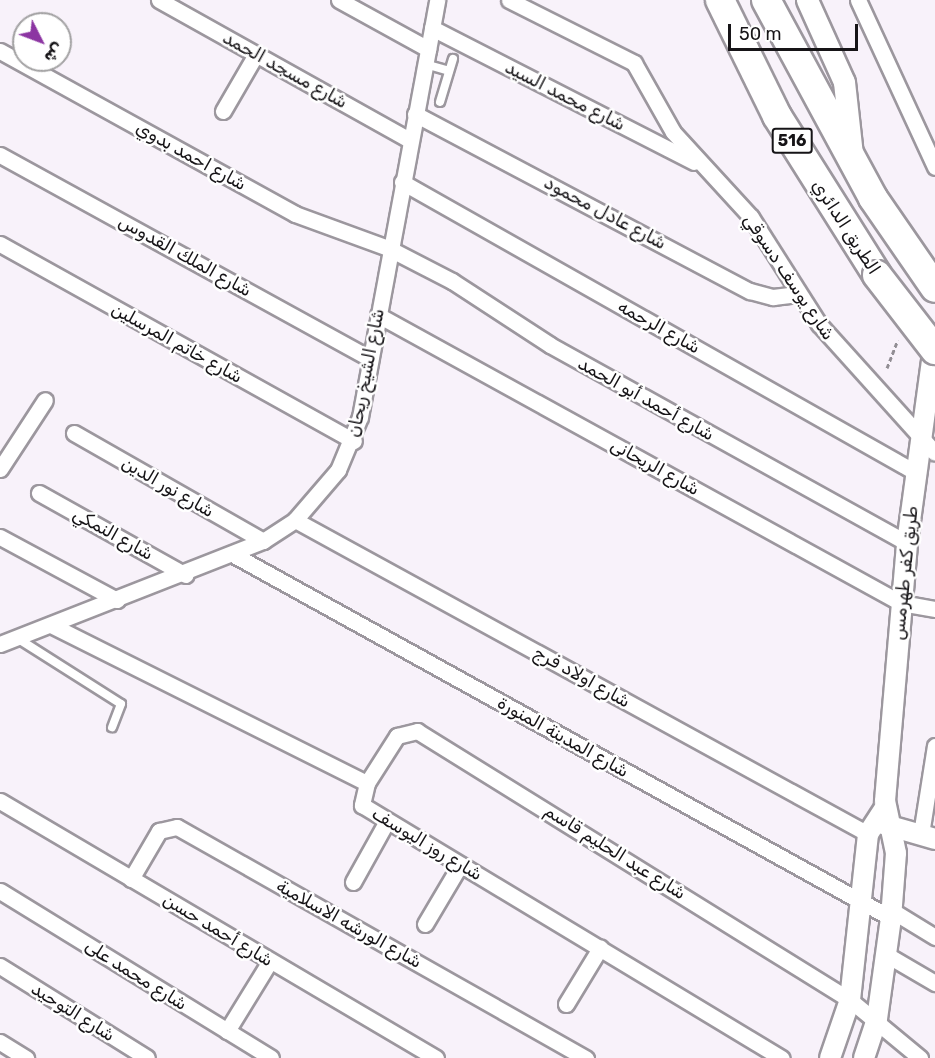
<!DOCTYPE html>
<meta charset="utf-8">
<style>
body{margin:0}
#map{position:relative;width:935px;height:1058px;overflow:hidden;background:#f8f2fa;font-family:Rubik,Vazirmatn,sans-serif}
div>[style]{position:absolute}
.path>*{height:3px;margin-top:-1.5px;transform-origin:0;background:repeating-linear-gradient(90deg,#928e94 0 4.5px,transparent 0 7.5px)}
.roads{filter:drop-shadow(2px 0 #9c979e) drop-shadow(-2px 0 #9c979e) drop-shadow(0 2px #9c979e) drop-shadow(0 -2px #9c979e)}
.service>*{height:8px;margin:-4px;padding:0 4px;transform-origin:4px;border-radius:4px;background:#fff}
.minor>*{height:15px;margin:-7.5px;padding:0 7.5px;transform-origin:7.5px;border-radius:7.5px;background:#fff}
.tertiary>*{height:20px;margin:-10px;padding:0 10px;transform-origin:10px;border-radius:10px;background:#fff}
.secondary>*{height:21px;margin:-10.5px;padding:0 10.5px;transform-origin:10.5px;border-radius:10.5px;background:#fff}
.motorway>*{height:28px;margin:-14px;padding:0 14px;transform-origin:14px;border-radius:14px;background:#fff}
.bridges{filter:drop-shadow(2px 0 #9c979e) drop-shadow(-2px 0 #9c979e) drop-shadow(0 2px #9c979e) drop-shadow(0 -2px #9c979e)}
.motorway-bridge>*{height:28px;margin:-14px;padding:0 14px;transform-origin:14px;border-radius:14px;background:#fff}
span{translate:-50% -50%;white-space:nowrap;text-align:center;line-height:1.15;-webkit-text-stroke:5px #fff;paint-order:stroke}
.shield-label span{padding:2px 4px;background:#fff;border:2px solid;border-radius:4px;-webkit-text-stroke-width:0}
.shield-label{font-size:16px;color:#161417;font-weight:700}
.street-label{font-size:18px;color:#161417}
.north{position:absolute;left:12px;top:12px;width:60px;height:60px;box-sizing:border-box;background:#fff;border:2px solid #a2a1a2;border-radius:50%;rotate:132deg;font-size:16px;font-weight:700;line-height:24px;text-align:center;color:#161417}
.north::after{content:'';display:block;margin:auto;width:21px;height:27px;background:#8c35a2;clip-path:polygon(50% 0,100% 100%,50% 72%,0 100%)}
.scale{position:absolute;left:728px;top:24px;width:130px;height:27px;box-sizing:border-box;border:3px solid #161417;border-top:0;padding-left:8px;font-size:18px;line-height:21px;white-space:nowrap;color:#161417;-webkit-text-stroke:4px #fff;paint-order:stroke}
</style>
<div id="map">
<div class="path">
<div style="left:887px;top:368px;width:30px;rotate:-69deg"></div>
</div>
<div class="roads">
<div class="service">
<div style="left:425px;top:64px;width:25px;rotate:16deg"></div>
<div style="left:440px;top:102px;width:45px;rotate:-73.2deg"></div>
<div style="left:17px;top:638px;width:123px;rotate:32.4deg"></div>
<div style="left:121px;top:704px;width:25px;rotate:111deg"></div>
</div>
<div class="minor">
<div style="left:159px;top:0;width:287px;rotate:29.2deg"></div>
<div style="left:339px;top:0;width:102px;rotate:28.8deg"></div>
<div style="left:509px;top:0;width:140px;rotate:26.7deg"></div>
<div style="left:634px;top:63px;width:79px;rotate:60.5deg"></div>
<div style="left:673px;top:132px;width:115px;rotate:47.5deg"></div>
<div style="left:751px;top:217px;width:127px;rotate:57.6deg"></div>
<div style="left:819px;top:324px;width:173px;rotate:48deg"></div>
<div style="left:858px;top:0;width:184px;rotate:65.2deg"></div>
<div style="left:432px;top:28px;width:294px;rotate:27.1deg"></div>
<div style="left:0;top:51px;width:337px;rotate:28.9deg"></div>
<div style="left:295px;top:214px;width:99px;rotate:20.1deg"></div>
<div style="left:388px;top:248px;width:72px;rotate:27.3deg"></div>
<div style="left:452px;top:281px;width:117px;rotate:33.1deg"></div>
<div style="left:550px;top:345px;width:408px;rotate:29deg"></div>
<div style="left:223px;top:111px;width:66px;rotate:-59.9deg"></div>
<div style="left:415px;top:114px;width:379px;rotate:27.9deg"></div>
<div style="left:750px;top:291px;width:24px;rotate:15deg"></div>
<div style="left:773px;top:297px;width:25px;rotate:-7deg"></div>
<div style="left:0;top:155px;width:421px;rotate:28.8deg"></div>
<div style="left:402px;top:182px;width:589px;rotate:29.48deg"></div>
<div style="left:0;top:244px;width:405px;rotate:29.1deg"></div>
<div style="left:378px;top:315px;width:597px;rotate:28.84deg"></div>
<div style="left:901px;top:603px;width:35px;rotate:10deg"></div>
<div style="left:74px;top:433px;width:218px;rotate:29.7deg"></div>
<div style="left:0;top:469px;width:82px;rotate:-56.9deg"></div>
<div style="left:39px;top:493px;width:168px;rotate:29.2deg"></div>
<div style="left:295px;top:520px;width:653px;rotate:28.72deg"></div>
<div style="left:0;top:537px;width:133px;rotate:28.3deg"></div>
<div style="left:234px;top:555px;width:751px;rotate:28.92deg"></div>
<div style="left:53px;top:626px;width:351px;rotate:26.6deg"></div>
<div style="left:367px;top:783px;width:23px;rotate:103deg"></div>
<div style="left:362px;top:805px;width:490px;rotate:31.1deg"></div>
<div style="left:0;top:644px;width:282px;rotate:-21.4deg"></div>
<div style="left:263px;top:541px;width:38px;rotate:-33deg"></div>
<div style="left:295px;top:520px;width:66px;rotate:-49.3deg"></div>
<div style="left:338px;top:470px;width:57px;rotate:-67.5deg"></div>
<div style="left:360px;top:417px;width:424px;rotate:-79.5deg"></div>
<div style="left:367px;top:783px;width:56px;rotate:-57.4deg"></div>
<div style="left:397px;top:736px;width:21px;rotate:-14deg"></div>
<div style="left:417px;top:731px;width:510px;rotate:31.85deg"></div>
<div style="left:850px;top:1000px;width:91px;rotate:39.6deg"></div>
<div style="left:0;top:801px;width:506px;rotate:30.52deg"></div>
<div style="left:921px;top:834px;width:89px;rotate:-81deg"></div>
<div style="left:131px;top:879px;width:56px;rotate:-59.7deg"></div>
<div style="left:159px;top:831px;width:18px;rotate:-13deg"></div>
<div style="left:177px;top:827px;width:470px;rotate:29.5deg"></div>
<div style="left:353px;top:882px;width:70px;rotate:-60.9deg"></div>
<div style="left:0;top:891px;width:318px;rotate:31.6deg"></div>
<div style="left:891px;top:910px;width:52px;rotate:31.5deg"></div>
<div style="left:425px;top:924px;width:69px;rotate:-59.3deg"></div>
<div style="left:887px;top:955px;width:56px;rotate:30.3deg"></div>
<div style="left:0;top:966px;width:173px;rotate:32deg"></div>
<div style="left:566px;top:1004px;width:66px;rotate:-58.7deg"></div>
<div style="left:227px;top:1031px;width:82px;rotate:-58.4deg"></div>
<div style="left:0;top:1042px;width:31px;rotate:32deg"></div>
</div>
<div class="tertiary">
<div style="left:883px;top:824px;width:54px;rotate:16.1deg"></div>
<div style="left:830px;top:1058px;width:61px;rotate:-71deg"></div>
<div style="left:850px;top:1000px;width:167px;rotate:-83.8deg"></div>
<div style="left:868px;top:834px;width:31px;rotate:-57deg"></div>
<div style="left:864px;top:1058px;width:41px;rotate:-71.6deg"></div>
<div style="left:877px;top:1019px;width:102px;rotate:-82.1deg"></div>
<div style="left:891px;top:918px;width:65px;rotate:-85.6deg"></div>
<div style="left:896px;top:853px;width:53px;rotate:-101.9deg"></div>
<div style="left:885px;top:801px;width:259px;rotate:-85.1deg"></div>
<div style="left:907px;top:543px;width:206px;rotate:-82.2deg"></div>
</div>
<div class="secondary">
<div style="left:807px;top:0;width:90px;rotate:65.7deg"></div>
<div style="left:844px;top:82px;width:73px;rotate:83.7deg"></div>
</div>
<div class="motorway">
<div style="left:720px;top:0;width:129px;rotate:63.8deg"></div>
<div style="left:777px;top:116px;width:188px;rotate:57.8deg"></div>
<div style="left:766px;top:0;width:225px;rotate:61.6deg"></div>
<div style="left:873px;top:198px;width:109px;rotate:55.4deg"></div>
</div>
</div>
<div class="bridges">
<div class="motorway-bridge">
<div style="left:877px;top:275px;width:95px;rotate:52.3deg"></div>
</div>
</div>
<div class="shield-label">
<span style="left:792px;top:141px">516</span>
</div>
<div class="street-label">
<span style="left:285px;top:70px;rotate:29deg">شارع مسجد الحمد</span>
<span style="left:565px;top:96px;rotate:27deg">شارع محمد السيد</span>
<span style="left:191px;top:156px;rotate:29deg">شارع احمد بدوي</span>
<span style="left:605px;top:213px;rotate:28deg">شارع عادل محمود</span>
<span style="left:846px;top:227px;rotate:57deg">الطريق الدائري</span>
<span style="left:185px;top:256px;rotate:29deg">شارع الملك القدوس</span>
<span style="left:789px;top:277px;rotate:56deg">شارع يوسف دسوقي</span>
<span style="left:659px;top:327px;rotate:29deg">شارع الرحمه</span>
<span style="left:177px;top:343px;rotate:29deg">شارع خاتم المرسلين</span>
<span style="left:366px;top:373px;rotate:-79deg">شارع الشيخ ريحان</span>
<span style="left:646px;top:399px;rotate:29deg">شارع أحمد أبو الحمد</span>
<span style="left:655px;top:467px;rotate:29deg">شارع الريحانى</span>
<span style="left:168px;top:487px;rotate:30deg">شارع نور الدين</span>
<span style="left:113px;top:534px;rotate:29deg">شارع النمكي</span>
<span style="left:905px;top:573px;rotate:-84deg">طريق كفر طهرمس</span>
<span style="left:582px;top:677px;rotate:29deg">شارع اولاد فرج</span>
<span style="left:563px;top:737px;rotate:29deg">شارع المدينة المنورة</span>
<span style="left:427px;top:844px;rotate:31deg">شارع روز اليوسف</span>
<span style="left:615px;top:852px;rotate:32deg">شارع عبد الحليم قاسم</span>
<span style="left:349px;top:924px;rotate:29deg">شارع الورشه الاسلامية</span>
<span style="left:218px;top:930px;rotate:31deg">شارع أحمد حسن</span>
<span style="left:136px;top:975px;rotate:32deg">شارع محمد على</span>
<span style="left:73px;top:1012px;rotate:32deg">شارع التوحيد</span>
</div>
<div class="north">ش</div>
<div class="scale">50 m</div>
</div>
